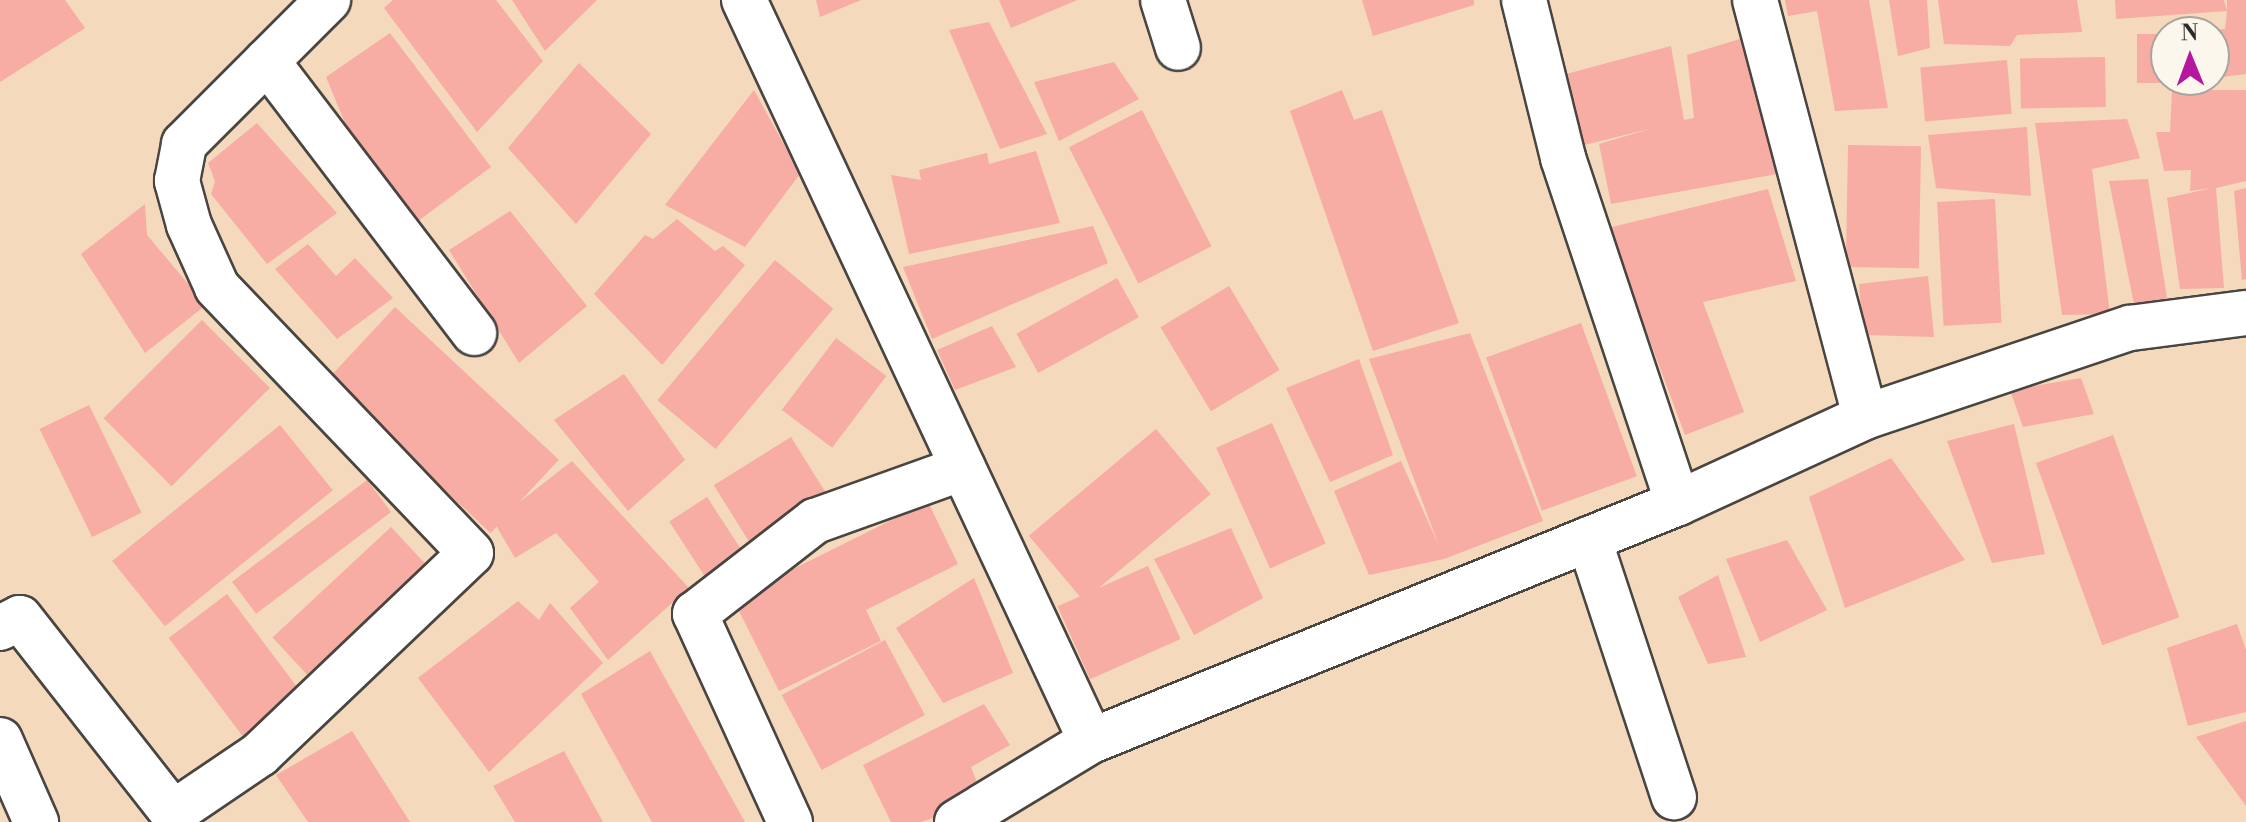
<!DOCTYPE html>
<style>
body{margin:0}
#map{position:relative;width:2246px;height:822px;overflow:hidden;background:#f4d9bc;font-family:"Libre Bodoni",serif}
div>[style]{position:absolute}
.building>*{inset:0;background:#f7aca4;transform-origin:0 0}
.roads{filter:drop-shadow(2px 0 #494541) drop-shadow(-2px 0 #494541) drop-shadow(0 2px #494541) drop-shadow(0 -2px #494541)}
.minor>*{height:44px;margin:-22px;padding:0 22px;transform-origin:22px;border-radius:22px;background:#fff}
span{translate:-50% -50%;white-space:nowrap;text-align:center;line-height:1.15;-webkit-text-stroke:6px #fbf7ec;paint-order:stroke}
.north{position:absolute;left:2150px;top:16px;width:80px;height:80px;box-sizing:border-box;background:#fbf7ec;border:2px solid #a8a59f;border-radius:50%;rotate:359deg;font-size:22px;font-weight:700;line-height:32px;text-align:center;color:#2b2b2b}
.north::after{content:'';display:block;margin:auto;width:28px;height:36px;background:#b5179e;clip-path:polygon(50% 0,100% 100%,50% 72%,0 100%)}
</style>
<div id="map">
<div class="building">
<div style="clip-path:polygon(0 0,65px 0,85px 28px,0 82px)"></div>
<div style="clip-path:polygon(393px 0,496px 0,543px 61px,477px 132px,384px 8px)"></div>
<div style="clip-path:polygon(512px 0,597px 0,545px 51px)"></div>
<div style="clip-path:polygon(816px 0,861px 0,820px 17px)"></div>
<div style="clip-path:polygon(999px 0,1077px 0,1011px 28px)"></div>
<div style="clip-path:polygon(1362px 0,1474px 0,1474px 5px,1373px 36px)"></div>
<div style="clip-path:polygon(1785px 0,1869px 0,1888px 108px,1835px 111px,1817px 11px,1788px 16px)"></div>
<div style="clip-path:polygon(1889px 0,1927px 0,1930px 48px,1898px 56px)"></div>
<div style="clip-path:polygon(1938px 0,2077px 0,2082px 32px,2017px 35px,2010px 46px,1944px 44px)"></div>
<div style="clip-path:polygon(2115px 0,2224px 0,2227px 11px,2227px 0,2246px 0,2246px 74px,2214px 78px,2214px 30px,2225px 29px,2227px 11px,2116px 19px)"></div>
<div style="clip-path:polygon(989px 22px,1047px 134px,1000px 149px,949px 30px)"></div>
<div style="clip-path:polygon(390px 33px,491px 167px,418px 221px,358px 154px,326px 77px)"></div>
<div style="left:2166px;top:34px;width:49px;height:29px;rotate:90deg"></div>
<div style="clip-path:polygon(1740px 39px,1777px 174px,1611px 204px,1599px 144px,1653px 128px,1580px 146px,1566px 74px,1671px 46px,1684px 120px,1694px 118px,1687px 55px)"></div>
<div style="left:2105px;top:57px;width:50px;height:85px;rotate:89deg"></div>
<div style="left:2007px;top:60px;width:54px;height:87px;rotate:85deg"></div>
<div style="clip-path:polygon(1114px 62px,1139px 99px,1059px 141px,1034px 82px)"></div>
<div style="clip-path:polygon(579px 63px,651px 134px,576px 224px,508px 148px)"></div>
<div style="clip-path:polygon(754px 90px,800px 174px,745px 247px,665px 205px)"></div>
<div style="clip-path:polygon(1342px 90px,1354px 120px,1382px 110px,1459px 323px,1373px 351px,1290px 111px)"></div>
<div style="clip-path:polygon(2172px 90px,2246px 90px,2246px 181px,2216px 188px,2224px 288px,2180px 289px,2167px 198px,2212px 188px,2190px 191px,2191px 170px,2164px 171px,2156px 132px,2170px 132px)"></div>
<div style="left:1142px;top:110px;width:153px;height:82px;rotate:63deg"></div>
<div style="clip-path:polygon(2127px 119px,2140px 158px,2092px 169px,2110px 314px,2062px 315px,2035px 123px)"></div>
<div style="clip-path:polygon(257px 123px,337px 213px,267px 264px,211px 194px,215px 181px,208px 163px)"></div>
<div style="clip-path:polygon(2027px 127px,2031px 196px,1936px 188px,1928px 135px)"></div>
<div style="left:1848px;top:145px;width:73px;height:122px;rotate:1deg"></div>
<div style="clip-path:polygon(1036px 151px,1060px 223px,909px 254px,891px 175px,921px 180px,919px 170px,987px 153px,989px 164px)"></div>
<div style="clip-path:polygon(2148px 179px,2167px 298px,2135px 309px,2109px 181px)"></div>
<div style="clip-path:polygon(2246px 188px,2246px 279px,2242px 280px,2234px 191px)"></div>
<div style="clip-path:polygon(1768px 189px,1796px 281px,1703px 302px,1744px 412px,1685px 435px,1608px 228px)"></div>
<div style="left:1995px;top:199px;width:124px;height:58px;rotate:87deg"></div>
<div style="clip-path:polygon(145px 204px,147px 235px,206px 305px,145px 353px,81px 254px)"></div>
<div style="clip-path:polygon(510px 211px,587px 306px,519px 363px,449px 250px)"></div>
<div style="clip-path:polygon(677px 219px,715px 251px,723px 246px,745px 265px,662px 365px,594px 294px,645px 235px,653px 239px)"></div>
<div style="clip-path:polygon(1093px 226px,1108px 263px,932px 339px,903px 267px)"></div>
<div style="clip-path:polygon(308px 244px,336px 276px,355px 258px,393px 298px,337px 339px,275px 269px)"></div>
<div style="left:775px;top:260px;width:76px;height:183px;rotate:40deg"></div>
<div style="clip-path:polygon(1928px 276px,1934px 337px,1863px 335px,1859px 284px)"></div>
<div style="left:1117px;top:278px;width:45px;height:115px;rotate:61deg"></div>
<div style="left:1229px;top:286px;width:98px;height:80px;rotate:59deg"></div>
<div style="left:395px;top:307px;width:224px;height:100px;rotate:43deg"></div>
<div style="left:202px;top:320px;width:96px;height:139px;rotate:45deg"></div>
<div style="left:1581px;top:323px;width:163px;height:101px;rotate:70deg"></div>
<div style="clip-path:polygon(992px 326px,1016px 367px,955px 390px,937px 350px)"></div>
<div style="clip-path:polygon(1470px 333px,1543px 521px,1444px 559px,1369px 575px,1334px 491px,1401px 461px,1439px 546px,1369px 359px)"></div>
<div style="left:836px;top:338px;width:63px;height:90px;rotate:37deg"></div>
<div style="clip-path:polygon(1359px 359px,1393px 455px,1330px 482px,1286px 388px)"></div>
<div style="clip-path:polygon(624px 374px,685px 460px,628px 511px,554px 420px)"></div>
<div style="clip-path:polygon(2081px 378px,2094px 414px,2023px 427px,2010px 390px)"></div>
<div style="left:89px;top:405px;width:120px;height:55px;rotate:64deg"></div>
<div style="left:1272px;top:423px;width:132px;height:61px;rotate:66deg"></div>
<div style="clip-path:polygon(2014px 424px,2045px 554px,1992px 563px,1947px 441px)"></div>
<div style="left:280px;top:425px;width:84px;height:216px;rotate:51deg"></div>
<div style="left:1156px;top:429px;width:85px;height:166px;rotate:50deg"></div>
<div style="left:2113px;top:435px;width:194px;height:82px;rotate:70deg"></div>
<div style="left:791px;top:437px;width:66px;height:91px;rotate:58deg"></div>
<div style="clip-path:polygon(1891px 458px,1965px 560px,1845px 608px,1809px 497px)"></div>
<div style="clip-path:polygon(572px 461px,689px 588px,608px 660px,570px 608px,599px 582px,556px 533px,515px 558px,494px 522px)"></div>
<div style="left:367px;top:480px;width:40px;height:169px;rotate:53deg"></div>
<div style="left:707px;top:497px;width:68px;height:45px;rotate:57deg"></div>
<div style="clip-path:polygon(928px 502px,958px 564px,866px 610px,881px 641px,779px 691px,733px 599px)"></div>
<div style="left:391px;top:527px;width:69px;height:162px;rotate:47deg"></div>
<div style="clip-path:polygon(1231px 528px,1263px 598px,1194px 635px,1154px 559px)"></div>
<div style="clip-path:polygon(1787px 540px,1827px 610px,1760px 642px,1726px 559px)"></div>
<div style="left:1148px;top:566px;width:80px;height:99px;rotate:66deg"></div>
<div style="clip-path:polygon(1718px 575px,1746px 657px,1708px 664px,1678px 597px)"></div>
<div style="clip-path:polygon(974px 578px,1013px 673px,943px 703px,896px 628px)"></div>
<div style="left:227px;top:594px;width:134px;height:73px;rotate:53deg"></div>
<div style="clip-path:polygon(518px 601px,539px 620px,550px 603px,603px 663px,489px 772px,418px 678px)"></div>
<div style="clip-path:polygon(2237px 624px,2246px 650px,2246px 712px,2188px 726px,2167px 648px)"></div>
<div style="left:885px;top:640px;width:85px;height:117px;rotate:62deg"></div>
<div style="clip-path:polygon(650px 651px,745px 822px,652px 822px,581px 694px)"></div>
<div style="clip-path:polygon(984px 704px,1010px 745px,971px 767px,984px 801px,921px 822px,891px 822px,863px 765px)"></div>
<div style="clip-path:polygon(2246px 721px,2246px 806px,2196px 737px)"></div>
<div style="clip-path:polygon(352px 731px,410px 822px,308px 822px,276px 775px)"></div>
<div style="clip-path:polygon(564px 751px,603px 822px,515px 822px,493px 786px)"></div>
</div>
<div class="roads">
<div class="minor">
<div style="left:744px;top:0;width:818px;rotate:64.91deg"></div>
<div style="left:1163px;top:0;width:50px;rotate:72.6deg"></div>
<div style="left:1524px;top:0;width:163px;rotate:76.1deg"></div>
<div style="left:1563px;top:158px;width:364px;rotate:71.6deg"></div>
<div style="left:1755px;top:0;width:431px;rotate:75.2deg"></div>
<div style="left:267px;top:61px;width:342px;rotate:52.7deg"></div>
<div style="left:1589px;top:539px;width:272px;rotate:71.8deg"></div>
<div style="left:0;top:628px;width:22px;rotate:-27deg"></div>
<div style="left:20px;top:618px;width:248px;rotate:51.9deg"></div>
<div style="left:173px;top:813px;width:105px;rotate:-34.1deg"></div>
<div style="left:260px;top:754px;width:291px;rotate:-43.6deg"></div>
<div style="left:471px;top:553px;width:368px;rotate:-133.7deg"></div>
<div style="left:217px;top:287px;width:68px;rotate:-114.3deg"></div>
<div style="left:189px;top:225px;width:46px;rotate:-105.3deg"></div>
<div style="left:177px;top:181px;width:38px;rotate:-79deg"></div>
<div style="left:184px;top:144px;width:204px;rotate:-45deg"></div>
<div style="left:0;top:740px;width:90px;rotate:66.3deg"></div>
<div style="left:790px;top:822px;width:229px;rotate:-114.5deg"></div>
<div style="left:695px;top:614px;width:152px;rotate:-37.8deg"></div>
<div style="left:815px;top:521px;width:157px;rotate:-19.7deg"></div>
<div style="left:957px;top:822px;width:157px;rotate:-31.2deg"></div>
<div style="left:1091px;top:741px;width:633px;rotate:-22.07deg"></div>
<div style="left:1678px;top:503px;width:206px;rotate:-24.7deg"></div>
<div style="left:1865px;top:417px;width:280px;rotate:-18.6deg"></div>
<div style="left:2130px;top:328px;width:117px;rotate:-7.4deg"></div>
</div>
</div>
<div class="north">N</div>
</div>
